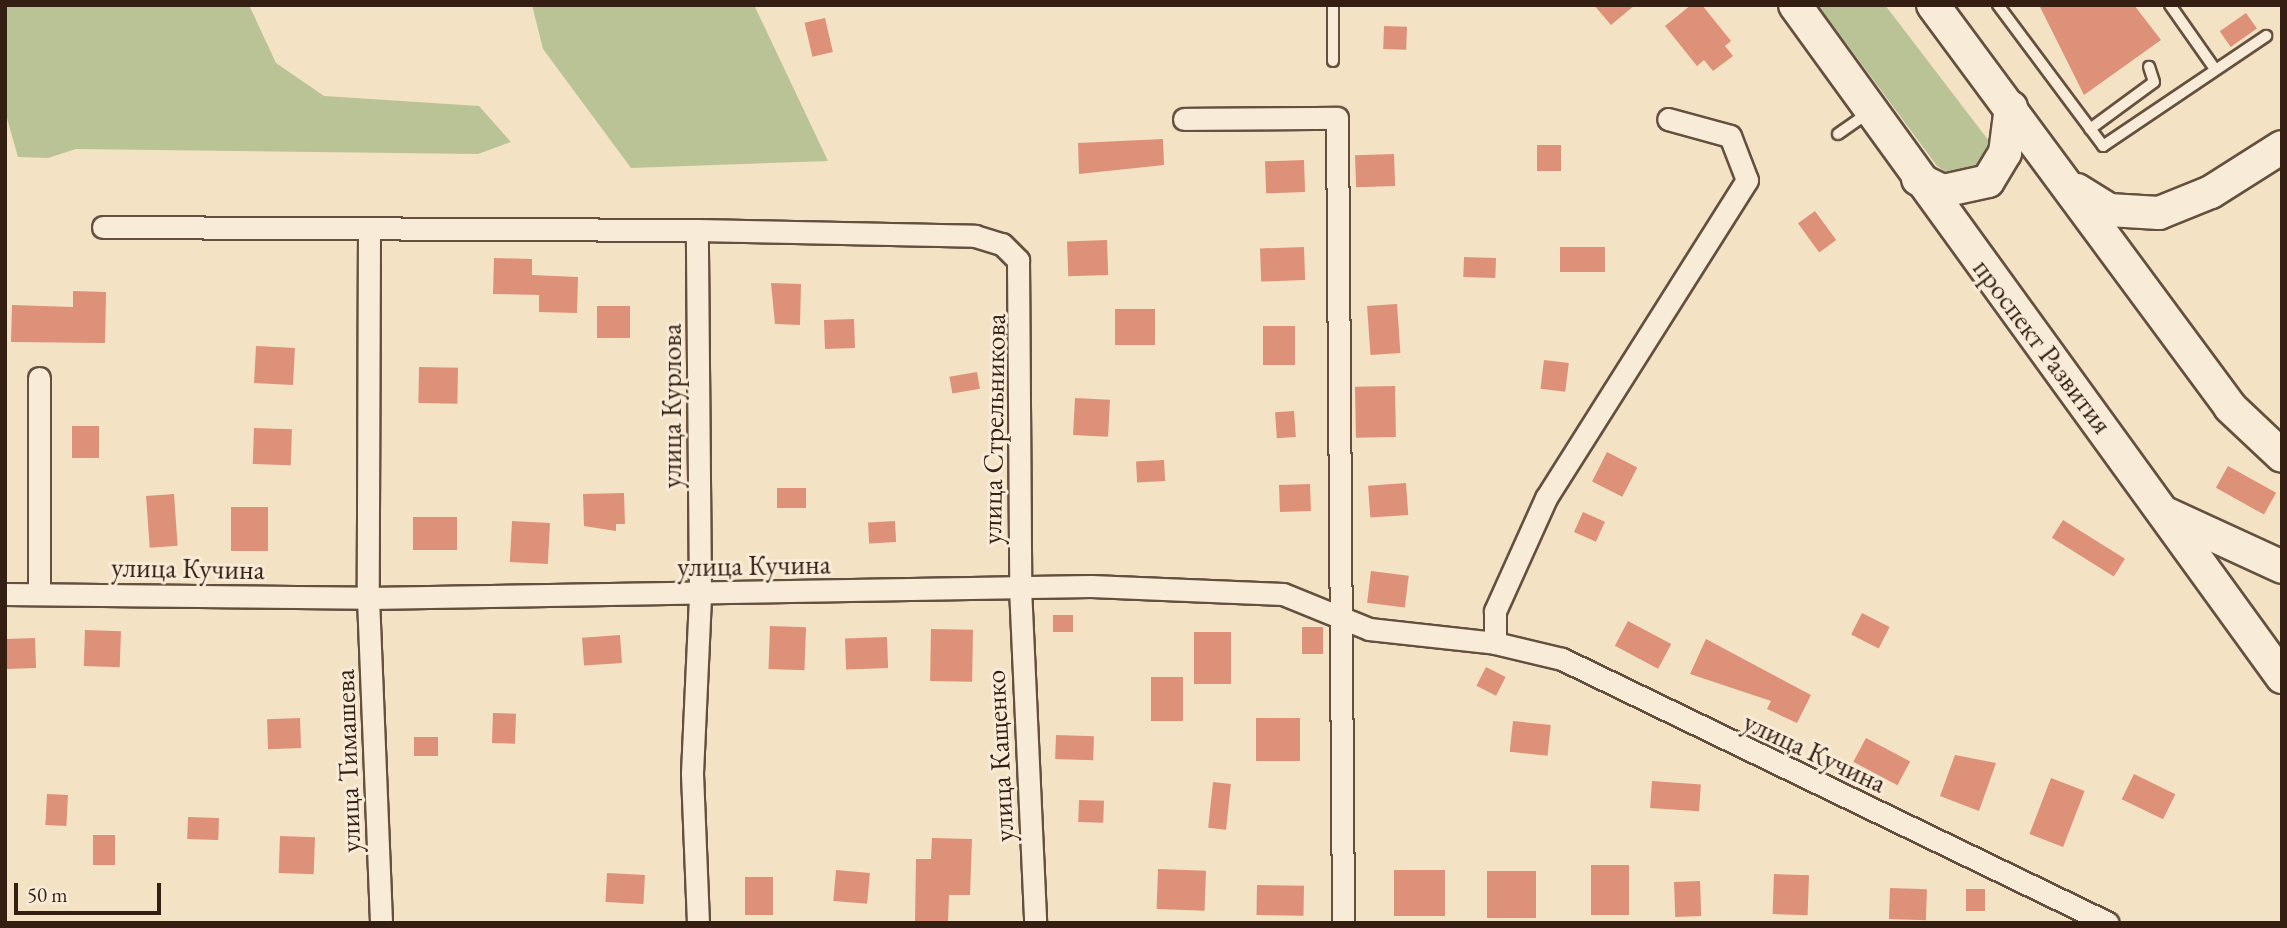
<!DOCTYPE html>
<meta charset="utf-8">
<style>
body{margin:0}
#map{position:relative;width:2287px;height:928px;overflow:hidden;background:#f4e2c5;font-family:"EB Garamond",serif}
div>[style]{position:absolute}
.green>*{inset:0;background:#bac395}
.building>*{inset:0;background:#dd9178;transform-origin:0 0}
.roads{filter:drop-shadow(2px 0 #655040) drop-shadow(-2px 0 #655040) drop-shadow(0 2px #655040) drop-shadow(0 -2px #655040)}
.lane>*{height:10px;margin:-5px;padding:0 5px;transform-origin:5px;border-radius:5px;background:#f8ecd9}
.street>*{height:21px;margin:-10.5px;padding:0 10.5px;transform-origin:10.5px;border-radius:10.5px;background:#f8ecd9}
.secondary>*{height:32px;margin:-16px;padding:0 16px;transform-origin:16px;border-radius:16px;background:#f8ecd9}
span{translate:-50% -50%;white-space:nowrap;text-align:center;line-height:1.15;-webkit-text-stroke:6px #f8ecd9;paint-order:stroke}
.street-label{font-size:28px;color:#351f13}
.frame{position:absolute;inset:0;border:7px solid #351f13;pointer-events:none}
.scale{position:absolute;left:14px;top:883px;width:147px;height:32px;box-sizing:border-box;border:4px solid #351f13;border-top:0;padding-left:9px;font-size:21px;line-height:24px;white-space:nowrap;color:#351f13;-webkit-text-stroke:5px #f8ecd9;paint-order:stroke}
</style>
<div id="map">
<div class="green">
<div style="clip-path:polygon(5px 5px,249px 5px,276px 63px,324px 96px,479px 106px,511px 142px,478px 154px,76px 149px,48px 158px,18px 157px,5px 111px)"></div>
<div style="clip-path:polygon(532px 5px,754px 5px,828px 161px,631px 168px,543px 49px)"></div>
<div style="clip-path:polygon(1818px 5px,1885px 5px,1989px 141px,1976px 173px,1954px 177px,1937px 166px)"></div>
</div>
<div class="building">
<div style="clip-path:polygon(1594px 5px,1635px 5px,1611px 25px)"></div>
<div style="clip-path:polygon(1691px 5px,1702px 5px,1731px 41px,1725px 46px,1733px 56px,1713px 71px,1704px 60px,1697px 66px,1665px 26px)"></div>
<div style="clip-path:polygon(2039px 5px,2134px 5px,2161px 40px,2084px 95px)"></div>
<div style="left:2246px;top:13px;width:19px;height:32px;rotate:55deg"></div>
<div style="left:825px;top:18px;width:35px;height:21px;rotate:77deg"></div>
<div style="left:1384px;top:26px;width:23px;height:23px;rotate:2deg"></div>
<div style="clip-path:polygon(1163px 139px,1164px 165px,1079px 174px,1078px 143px)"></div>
<div style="left:1537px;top:145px;width:24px;height:26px"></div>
<div style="left:1394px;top:154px;width:32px;height:39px;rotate:88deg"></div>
<div style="left:1304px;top:160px;width:32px;height:39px;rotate:88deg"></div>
<div style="left:1815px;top:211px;width:36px;height:21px;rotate:54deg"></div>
<div style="left:1107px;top:240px;width:35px;height:40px;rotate:88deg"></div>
<div style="left:1304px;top:247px;width:33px;height:44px;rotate:88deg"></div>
<div style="left:1560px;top:247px;width:45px;height:25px"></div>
<div style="left:1464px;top:257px;width:32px;height:20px;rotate:2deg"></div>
<div style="clip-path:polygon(494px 258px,532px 259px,532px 275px,578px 277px,577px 313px,539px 312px,539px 295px,493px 294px)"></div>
<div style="clip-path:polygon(771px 283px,801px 284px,800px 325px,775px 324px)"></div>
<div style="clip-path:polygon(73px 291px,106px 292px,105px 343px,11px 342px,12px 305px,73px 307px)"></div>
<div style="left:1397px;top:304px;width:49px;height:30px;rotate:86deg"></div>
<div style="left:597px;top:306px;width:33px;height:32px"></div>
<div style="left:1115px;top:309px;width:40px;height:36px"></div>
<div style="left:854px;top:319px;width:29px;height:30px;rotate:88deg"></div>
<div style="left:1263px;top:326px;width:32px;height:39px"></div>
<div style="left:256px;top:346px;width:39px;height:37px;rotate:3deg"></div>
<div style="left:1544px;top:360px;width:25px;height:29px;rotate:7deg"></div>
<div style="left:419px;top:367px;width:39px;height:36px;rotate:1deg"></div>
<div style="left:977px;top:372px;width:17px;height:28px;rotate:80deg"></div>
<div style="left:1395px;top:386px;width:51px;height:40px;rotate:89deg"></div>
<div style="left:1075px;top:398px;width:35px;height:37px;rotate:3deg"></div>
<div style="left:1294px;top:411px;width:26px;height:19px;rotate:86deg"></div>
<div style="left:72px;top:426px;width:27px;height:32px"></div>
<div style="left:254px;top:428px;width:38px;height:36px;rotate:2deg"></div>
<div style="left:1607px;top:452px;width:34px;height:33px;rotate:27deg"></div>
<div style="left:1164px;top:460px;width:21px;height:28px;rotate:87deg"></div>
<div style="left:2228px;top:466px;width:55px;height:25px;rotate:29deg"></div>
<div style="left:1406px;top:483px;width:32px;height:38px;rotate:86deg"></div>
<div style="left:1310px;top:484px;width:27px;height:31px;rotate:88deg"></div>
<div style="left:806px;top:488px;width:20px;height:29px;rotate:90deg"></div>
<div style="clip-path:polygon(624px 493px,625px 524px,616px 524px,616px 531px,584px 526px,583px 494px)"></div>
<div style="left:174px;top:494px;width:52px;height:28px;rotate:86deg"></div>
<div style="left:231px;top:507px;width:37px;height:44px"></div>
<div style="left:1583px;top:512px;width:24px;height:22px;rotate:24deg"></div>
<div style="left:457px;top:517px;width:33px;height:44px;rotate:90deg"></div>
<div style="left:2063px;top:520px;width:73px;height:21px;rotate:32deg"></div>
<div style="left:512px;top:521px;width:38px;height:41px;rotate:3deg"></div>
<div style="left:895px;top:521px;width:21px;height:27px;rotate:87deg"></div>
<div style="left:1371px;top:571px;width:38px;height:32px;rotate:7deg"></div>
<div style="left:1862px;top:613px;width:31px;height:24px;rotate:27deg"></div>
<div style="left:1073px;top:615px;width:17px;height:20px;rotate:90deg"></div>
<div style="left:1628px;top:621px;width:49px;height:28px;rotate:28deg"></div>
<div style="left:770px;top:626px;width:36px;height:43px;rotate:2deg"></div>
<div style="left:1302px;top:627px;width:21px;height:27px"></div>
<div style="left:931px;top:629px;width:42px;height:52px;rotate:1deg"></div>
<div style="left:85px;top:630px;width:36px;height:36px;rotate:2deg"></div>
<div style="left:1194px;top:632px;width:37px;height:52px"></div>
<div style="left:620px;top:635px;width:28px;height:38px;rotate:86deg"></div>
<div style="left:887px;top:637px;width:31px;height:42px;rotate:88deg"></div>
<div style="left:35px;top:638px;width:30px;height:30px;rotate:88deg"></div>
<div style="clip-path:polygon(1706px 639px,1811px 695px,1797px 723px,1767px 709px,1771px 701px,1690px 674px)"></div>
<div style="left:1486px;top:667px;width:22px;height:21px;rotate:27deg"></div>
<div style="left:1151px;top:677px;width:32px;height:44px"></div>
<div style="left:493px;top:713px;width:23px;height:30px;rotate:2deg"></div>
<div style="left:300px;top:718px;width:30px;height:33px;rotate:88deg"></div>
<div style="left:1256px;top:718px;width:44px;height:43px"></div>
<div style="left:1513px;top:721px;width:38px;height:31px;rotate:6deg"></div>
<div style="left:1056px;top:735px;width:38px;height:24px;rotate:2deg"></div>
<div style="left:414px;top:737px;width:24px;height:19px"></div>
<div style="left:1866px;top:738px;width:50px;height:27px;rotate:28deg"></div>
<div style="clip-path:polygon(1955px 755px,1996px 763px,1979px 811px,1940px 796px)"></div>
<div style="left:2134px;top:774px;width:46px;height:28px;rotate:26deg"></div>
<div style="left:2051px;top:778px;width:36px;height:60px;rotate:21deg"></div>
<div style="left:1652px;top:781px;width:49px;height:27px;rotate:4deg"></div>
<div style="left:1213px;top:782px;width:18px;height:46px;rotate:6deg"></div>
<div style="left:47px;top:794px;width:21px;height:31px;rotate:3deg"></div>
<div style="left:1079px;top:800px;width:25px;height:22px;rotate:2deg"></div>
<div style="left:188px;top:817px;width:31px;height:22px;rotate:2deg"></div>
<div style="left:93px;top:835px;width:22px;height:30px"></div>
<div style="left:280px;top:836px;width:35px;height:37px;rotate:2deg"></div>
<div style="clip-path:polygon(932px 838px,972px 839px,970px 895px,949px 895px,948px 923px,915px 923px,916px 859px,931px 859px)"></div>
<div style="left:1591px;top:865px;width:38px;height:50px"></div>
<div style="left:1158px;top:869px;width:48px;height:40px;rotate:2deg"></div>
<div style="left:836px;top:870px;width:34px;height:31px;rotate:5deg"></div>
<div style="left:1394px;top:870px;width:51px;height:46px"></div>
<div style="left:1487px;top:871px;width:49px;height:47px"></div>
<div style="left:607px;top:873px;width:38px;height:29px;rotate:3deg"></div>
<div style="left:1774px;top:874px;width:35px;height:40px;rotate:2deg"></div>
<div style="left:745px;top:877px;width:28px;height:38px"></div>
<div style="left:1700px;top:881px;width:35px;height:26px;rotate:88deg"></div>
<div style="left:1257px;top:885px;width:47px;height:30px;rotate:1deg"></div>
<div style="left:1890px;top:888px;width:37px;height:31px;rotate:2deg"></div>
<div style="left:1966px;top:889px;width:19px;height:22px"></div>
</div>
<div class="roads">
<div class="lane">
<div style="left:1998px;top:5px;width:176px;rotate:53.3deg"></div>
<div style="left:2103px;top:146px;width:197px;rotate:-34deg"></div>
<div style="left:2170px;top:5px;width:78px;rotate:54.9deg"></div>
<div style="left:1333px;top:61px;width:56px;rotate:-90deg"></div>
<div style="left:2090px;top:129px;width:79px;rotate:-36.3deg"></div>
<div style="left:2154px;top:82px;width:16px;rotate:-108deg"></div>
<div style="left:1838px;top:134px;width:39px;rotate:-35deg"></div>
</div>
<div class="street">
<div style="left:1184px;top:119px;width:153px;rotate:-0.4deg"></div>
<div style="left:1337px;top:118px;width:805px;rotate:89.57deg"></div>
<div style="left:103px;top:227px;width:594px;rotate:0.29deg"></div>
<div style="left:369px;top:229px;width:369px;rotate:90.2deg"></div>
<div style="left:368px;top:598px;width:325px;rotate:87.7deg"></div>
<div style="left:5px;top:594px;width:363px;rotate:0.6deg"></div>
<div style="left:368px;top:598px;width:723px;rotate:-0.95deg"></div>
<div style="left:1091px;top:586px;width:192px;rotate:2.4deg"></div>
<div style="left:1283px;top:594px;width:93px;rotate:22.1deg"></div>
<div style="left:1369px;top:629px;width:127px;rotate:6.3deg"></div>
<div style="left:1495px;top:643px;width:69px;rotate:13.4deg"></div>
<div style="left:1562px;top:659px;width:606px;rotate:25.8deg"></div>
<div style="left:39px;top:594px;width:216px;rotate:-90deg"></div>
<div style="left:1495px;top:643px;width:32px;rotate:-90deg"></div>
<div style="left:1495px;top:611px;width:124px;rotate:-65.7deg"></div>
<div style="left:1546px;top:498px;width:376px;rotate:-57.7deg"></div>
<div style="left:1747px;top:180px;width:47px;rotate:-111.1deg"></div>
<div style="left:1730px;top:136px;width:64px;rotate:-164.7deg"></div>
<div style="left:698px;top:923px;width:150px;rotate:-92.3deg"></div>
<div style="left:692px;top:773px;width:179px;rotate:-87.4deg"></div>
<div style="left:700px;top:594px;width:364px;rotate:-90.5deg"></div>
<div style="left:697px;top:230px;width:278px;rotate:1.2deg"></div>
<div style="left:975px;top:236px;width:28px;rotate:17deg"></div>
<div style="left:1002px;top:244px;width:23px;rotate:45deg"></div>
<div style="left:1018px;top:260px;width:327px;rotate:89.6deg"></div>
<div style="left:1020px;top:587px;width:336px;rotate:87.4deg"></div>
</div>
<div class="secondary">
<div style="left:1795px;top:5px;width:830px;rotate:54.07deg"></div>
<div style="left:1933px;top:5px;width:500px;rotate:53.5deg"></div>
<div style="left:2230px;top:407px;width:71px;rotate:43.3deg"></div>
<div style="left:1918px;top:179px;width:28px;rotate:26deg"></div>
<div style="left:1943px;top:191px;width:46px;rotate:-12.5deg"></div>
<div style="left:1988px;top:181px;width:33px;rotate:-59deg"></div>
<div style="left:2005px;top:153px;width:46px;rotate:-82.6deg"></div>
<div style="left:2077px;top:190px;width:38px;rotate:32deg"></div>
<div style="left:2109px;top:210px;width:50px;rotate:3.4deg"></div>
<div style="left:2159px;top:213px;width:56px;rotate:-22deg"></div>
<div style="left:2211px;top:192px;width:84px;rotate:-32.4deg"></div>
<div style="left:2167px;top:514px;width:127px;rotate:24.7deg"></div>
</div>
</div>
<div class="street-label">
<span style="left:2043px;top:346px;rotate:53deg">проспект Развития</span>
<span style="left:671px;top:406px;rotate:-90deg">улица Курлова</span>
<span style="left:993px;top:429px;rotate:-89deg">улица Стрельникова</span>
<span style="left:754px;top:565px;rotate:-1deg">улица Кучина</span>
<span style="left:188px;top:568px;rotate:1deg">улица Кучина</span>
<span style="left:1815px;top:752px;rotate:25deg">улица Кучина</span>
<span style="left:999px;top:756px;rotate:-93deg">улица Кащенко</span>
<span style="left:347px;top:761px;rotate:-92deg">улица Тимашева</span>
</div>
<div class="frame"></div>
<div class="scale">50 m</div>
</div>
